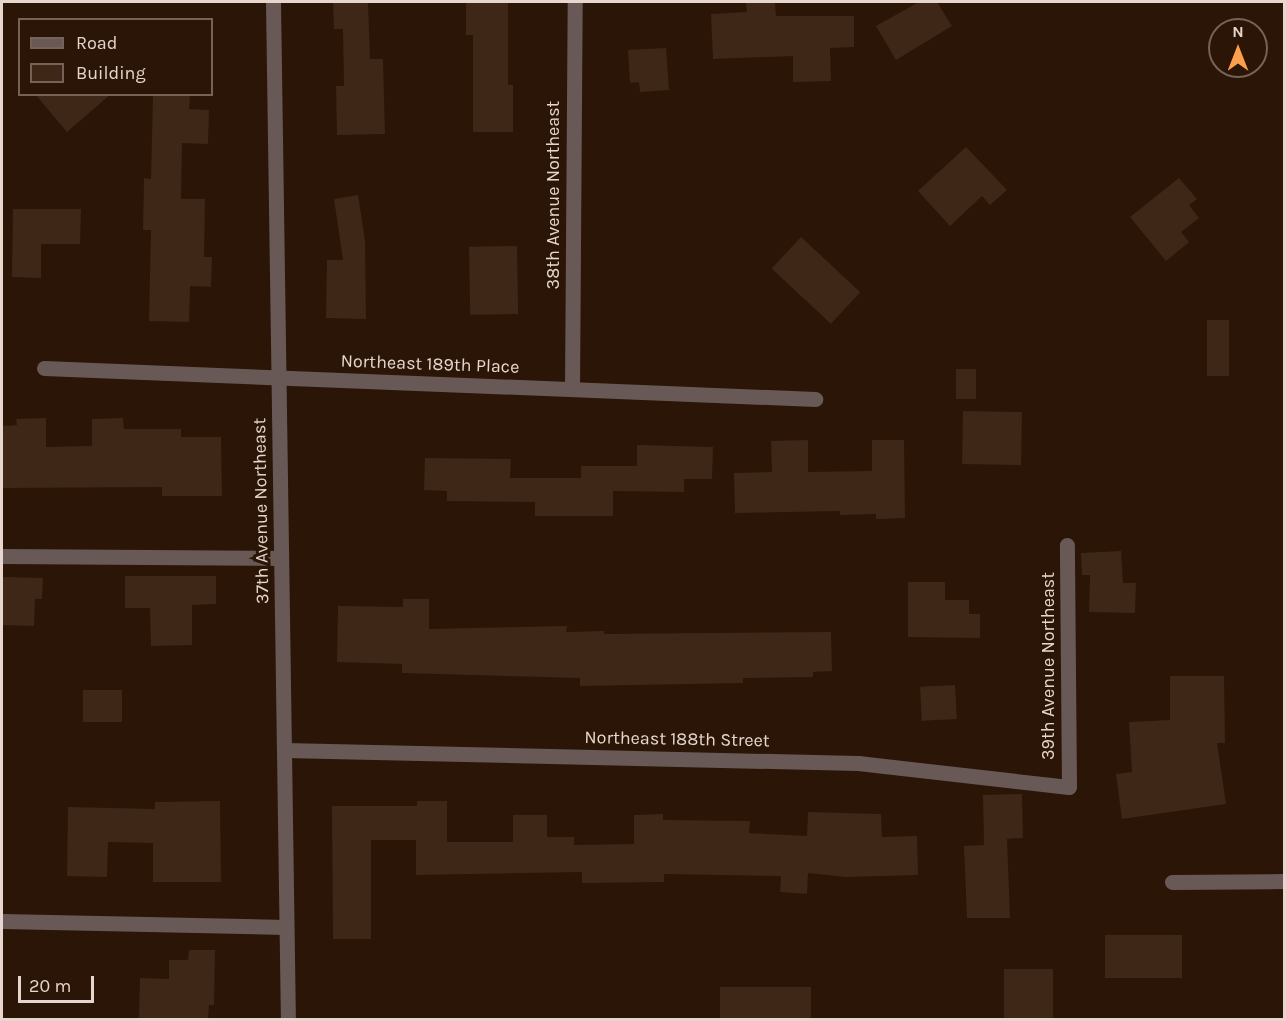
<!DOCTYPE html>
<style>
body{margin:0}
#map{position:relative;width:1286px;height:1021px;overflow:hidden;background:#2b1506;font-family:Karla,sans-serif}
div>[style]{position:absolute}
.building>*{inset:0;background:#3e2717;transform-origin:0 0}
.lane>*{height:15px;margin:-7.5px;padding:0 7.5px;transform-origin:7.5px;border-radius:7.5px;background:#685957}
.street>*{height:15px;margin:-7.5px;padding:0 7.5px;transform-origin:7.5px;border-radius:7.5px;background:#685957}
span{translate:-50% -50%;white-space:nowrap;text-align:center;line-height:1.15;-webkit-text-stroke:6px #2b1506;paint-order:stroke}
.street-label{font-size:18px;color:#e6d6cd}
.frame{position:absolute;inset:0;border:3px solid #e6d6cd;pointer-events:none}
.legend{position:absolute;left:18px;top:18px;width:195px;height:78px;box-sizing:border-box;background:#2b1506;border:2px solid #766256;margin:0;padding:8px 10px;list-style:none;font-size:18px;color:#e6d6cd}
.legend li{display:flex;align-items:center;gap:12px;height:30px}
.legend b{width:30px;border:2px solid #766256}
.north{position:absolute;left:1208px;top:18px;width:60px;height:60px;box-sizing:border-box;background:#2b1506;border:2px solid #766256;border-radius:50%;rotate:0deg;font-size:16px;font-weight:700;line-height:24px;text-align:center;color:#e6d6cd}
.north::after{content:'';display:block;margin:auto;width:21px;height:27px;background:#fa9f4e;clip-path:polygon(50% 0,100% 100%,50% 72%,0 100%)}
.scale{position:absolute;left:18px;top:976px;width:76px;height:27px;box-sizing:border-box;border:3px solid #e6d6cd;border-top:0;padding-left:8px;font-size:18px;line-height:21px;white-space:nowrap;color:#e6d6cd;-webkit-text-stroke:4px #2b1506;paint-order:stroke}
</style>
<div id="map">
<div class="building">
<div style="clip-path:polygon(333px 2px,368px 2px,370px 59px,383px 59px,385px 134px,337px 135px,336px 86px,344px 86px,343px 29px,334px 29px)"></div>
<div style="clip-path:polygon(466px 2px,508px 2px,508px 85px,513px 85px,513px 132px,473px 132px,473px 35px,466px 35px)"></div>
<div style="clip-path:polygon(746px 2px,775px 2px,776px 16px,854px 16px,854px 47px,830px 48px,831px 81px,793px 82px,793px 56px,713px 59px,711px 14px,747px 12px)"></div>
<div style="clip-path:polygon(919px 2px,937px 2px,952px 26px,896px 60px,876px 26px)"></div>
<div style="clip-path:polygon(666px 48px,669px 90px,640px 92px,639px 82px,630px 83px,628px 50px)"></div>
<div style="clip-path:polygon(35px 94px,111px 94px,67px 132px)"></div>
<div style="clip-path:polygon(153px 94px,190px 94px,189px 109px,209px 110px,208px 144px,182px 143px,181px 199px,205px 199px,204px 257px,212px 257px,211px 287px,190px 286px,189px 322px,149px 321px,151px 230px,143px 230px,144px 178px,151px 179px)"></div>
<div style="clip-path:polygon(966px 147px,1007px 190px,990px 205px,982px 196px,950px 226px,918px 191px)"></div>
<div style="clip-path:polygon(1179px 178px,1197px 199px,1189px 205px,1199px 218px,1181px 232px,1189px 242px,1166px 261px,1130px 217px)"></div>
<div style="clip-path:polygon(358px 195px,365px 241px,366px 319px,326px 318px,327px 260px,343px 260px,334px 199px)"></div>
<div style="clip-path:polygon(13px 209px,81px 209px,80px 244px,41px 244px,41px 278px,12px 277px)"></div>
<div style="left:801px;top:237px;width:81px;height:43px;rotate:43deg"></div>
<div style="left:517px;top:246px;width:68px;height:48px;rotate:89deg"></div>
<div style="left:1207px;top:320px;width:22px;height:56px"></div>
<div style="left:956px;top:369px;width:20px;height:30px"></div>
<div style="left:963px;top:411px;width:59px;height:53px;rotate:1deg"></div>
<div style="clip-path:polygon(46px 418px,46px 447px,92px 446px,92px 419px,123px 418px,124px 429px,181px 429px,181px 437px,221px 437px,222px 496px,162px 496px,162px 487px,2px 488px,2px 426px,17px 425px,16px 419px)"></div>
<div style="clip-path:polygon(808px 440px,808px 472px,872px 471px,872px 440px,904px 440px,905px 518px,876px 519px,876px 514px,840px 515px,840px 511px,735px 513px,734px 473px,772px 472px,771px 441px)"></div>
<div style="clip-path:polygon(637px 445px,713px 447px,712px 479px,684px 479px,684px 492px,613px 491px,613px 516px,535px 516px,535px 502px,447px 501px,447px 491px,424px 490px,425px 458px,511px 459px,510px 478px,581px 478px,581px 466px,637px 466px)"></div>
<div style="clip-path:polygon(1121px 551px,1123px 583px,1136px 583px,1135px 613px,1089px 612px,1090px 575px,1082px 575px,1081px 553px)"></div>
<div style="clip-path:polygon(125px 576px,216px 576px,216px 604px,192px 605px,192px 645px,151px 646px,150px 608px,125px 608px)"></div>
<div style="clip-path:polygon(2px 577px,43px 578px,42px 599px,35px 599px,34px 626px,2px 625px)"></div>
<div style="clip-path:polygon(908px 582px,945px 582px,945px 600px,969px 600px,969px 614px,980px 614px,980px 638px,908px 637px)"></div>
<div style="clip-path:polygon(403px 599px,429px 599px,429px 629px,567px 626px,566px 632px,604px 631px,604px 634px,831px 632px,832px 671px,813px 672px,813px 677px,743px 678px,743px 683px,580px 686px,580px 678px,402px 673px,402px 664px,337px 662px,338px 606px,403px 607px)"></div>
<div style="clip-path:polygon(1170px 676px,1224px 676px,1225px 743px,1217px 743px,1226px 804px,1122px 819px,1116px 774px,1132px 772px,1129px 722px,1170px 720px)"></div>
<div style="left:955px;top:685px;width:34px;height:35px;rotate:87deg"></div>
<div style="left:122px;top:690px;width:32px;height:39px;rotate:90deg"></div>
<div style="clip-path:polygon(1022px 794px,1023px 838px,1007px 839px,1010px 918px,967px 918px,964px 846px,984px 845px,983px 795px)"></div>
<div style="clip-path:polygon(220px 801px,221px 882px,153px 882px,153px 843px,108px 842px,107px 877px,67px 876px,68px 807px,155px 809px,155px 802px)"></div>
<div style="clip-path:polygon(417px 801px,447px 801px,447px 842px,513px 842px,513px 815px,547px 815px,547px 837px,574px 837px,574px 845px,634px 844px,634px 815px,663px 814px,663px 820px,750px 821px,749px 833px,807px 836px,808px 812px,881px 814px,882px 837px,917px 836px,918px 875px,846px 877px,808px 873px,807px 894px,780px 892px,781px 876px,664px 874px,664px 882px,582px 883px,582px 872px,416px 875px,416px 840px,371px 840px,371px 939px,333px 939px,332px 806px,417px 806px)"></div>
<div style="left:1105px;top:935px;width:77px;height:43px"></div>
<div style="clip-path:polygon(189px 950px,215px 950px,214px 1005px,209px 1005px,208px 1020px,139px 1019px,140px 978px,169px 979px,169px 960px,188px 960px)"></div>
<div style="left:1004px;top:969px;width:49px;height:51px"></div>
<div style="left:720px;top:987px;width:91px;height:33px"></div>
</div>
<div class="lane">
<div style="left:2px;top:556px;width:279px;rotate:0.4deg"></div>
<div style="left:1172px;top:882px;width:112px;rotate:-0.5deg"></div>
</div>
<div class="street">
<div style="left:273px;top:2px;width:1018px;rotate:89.16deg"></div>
<div style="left:44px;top:368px;width:772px;rotate:2.3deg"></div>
<div style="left:572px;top:389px;width:387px;rotate:-89.6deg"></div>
<div style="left:284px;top:750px;width:574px;rotate:1.3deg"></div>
<div style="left:858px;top:763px;width:212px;rotate:6.5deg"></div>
<div style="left:1069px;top:787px;width:242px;rotate:-90.5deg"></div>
<div style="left:2px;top:921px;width:284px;rotate:1.2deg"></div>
</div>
<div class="street-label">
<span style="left:553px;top:195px;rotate:-90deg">38th Avenue Northeast</span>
<span style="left:430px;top:364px;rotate:2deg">Northeast 189th Place</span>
<span style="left:261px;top:511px;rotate:-91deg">37th Avenue Northeast</span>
<span style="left:1048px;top:666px;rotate:-90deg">39th Avenue Northeast</span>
<span style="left:677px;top:739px;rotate:1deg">Northeast 188th Street</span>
</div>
<div class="frame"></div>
<ul class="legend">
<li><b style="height:8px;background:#685957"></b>Road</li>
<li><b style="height:16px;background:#3e2717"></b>Building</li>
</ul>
<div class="north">N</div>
<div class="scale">20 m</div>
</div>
